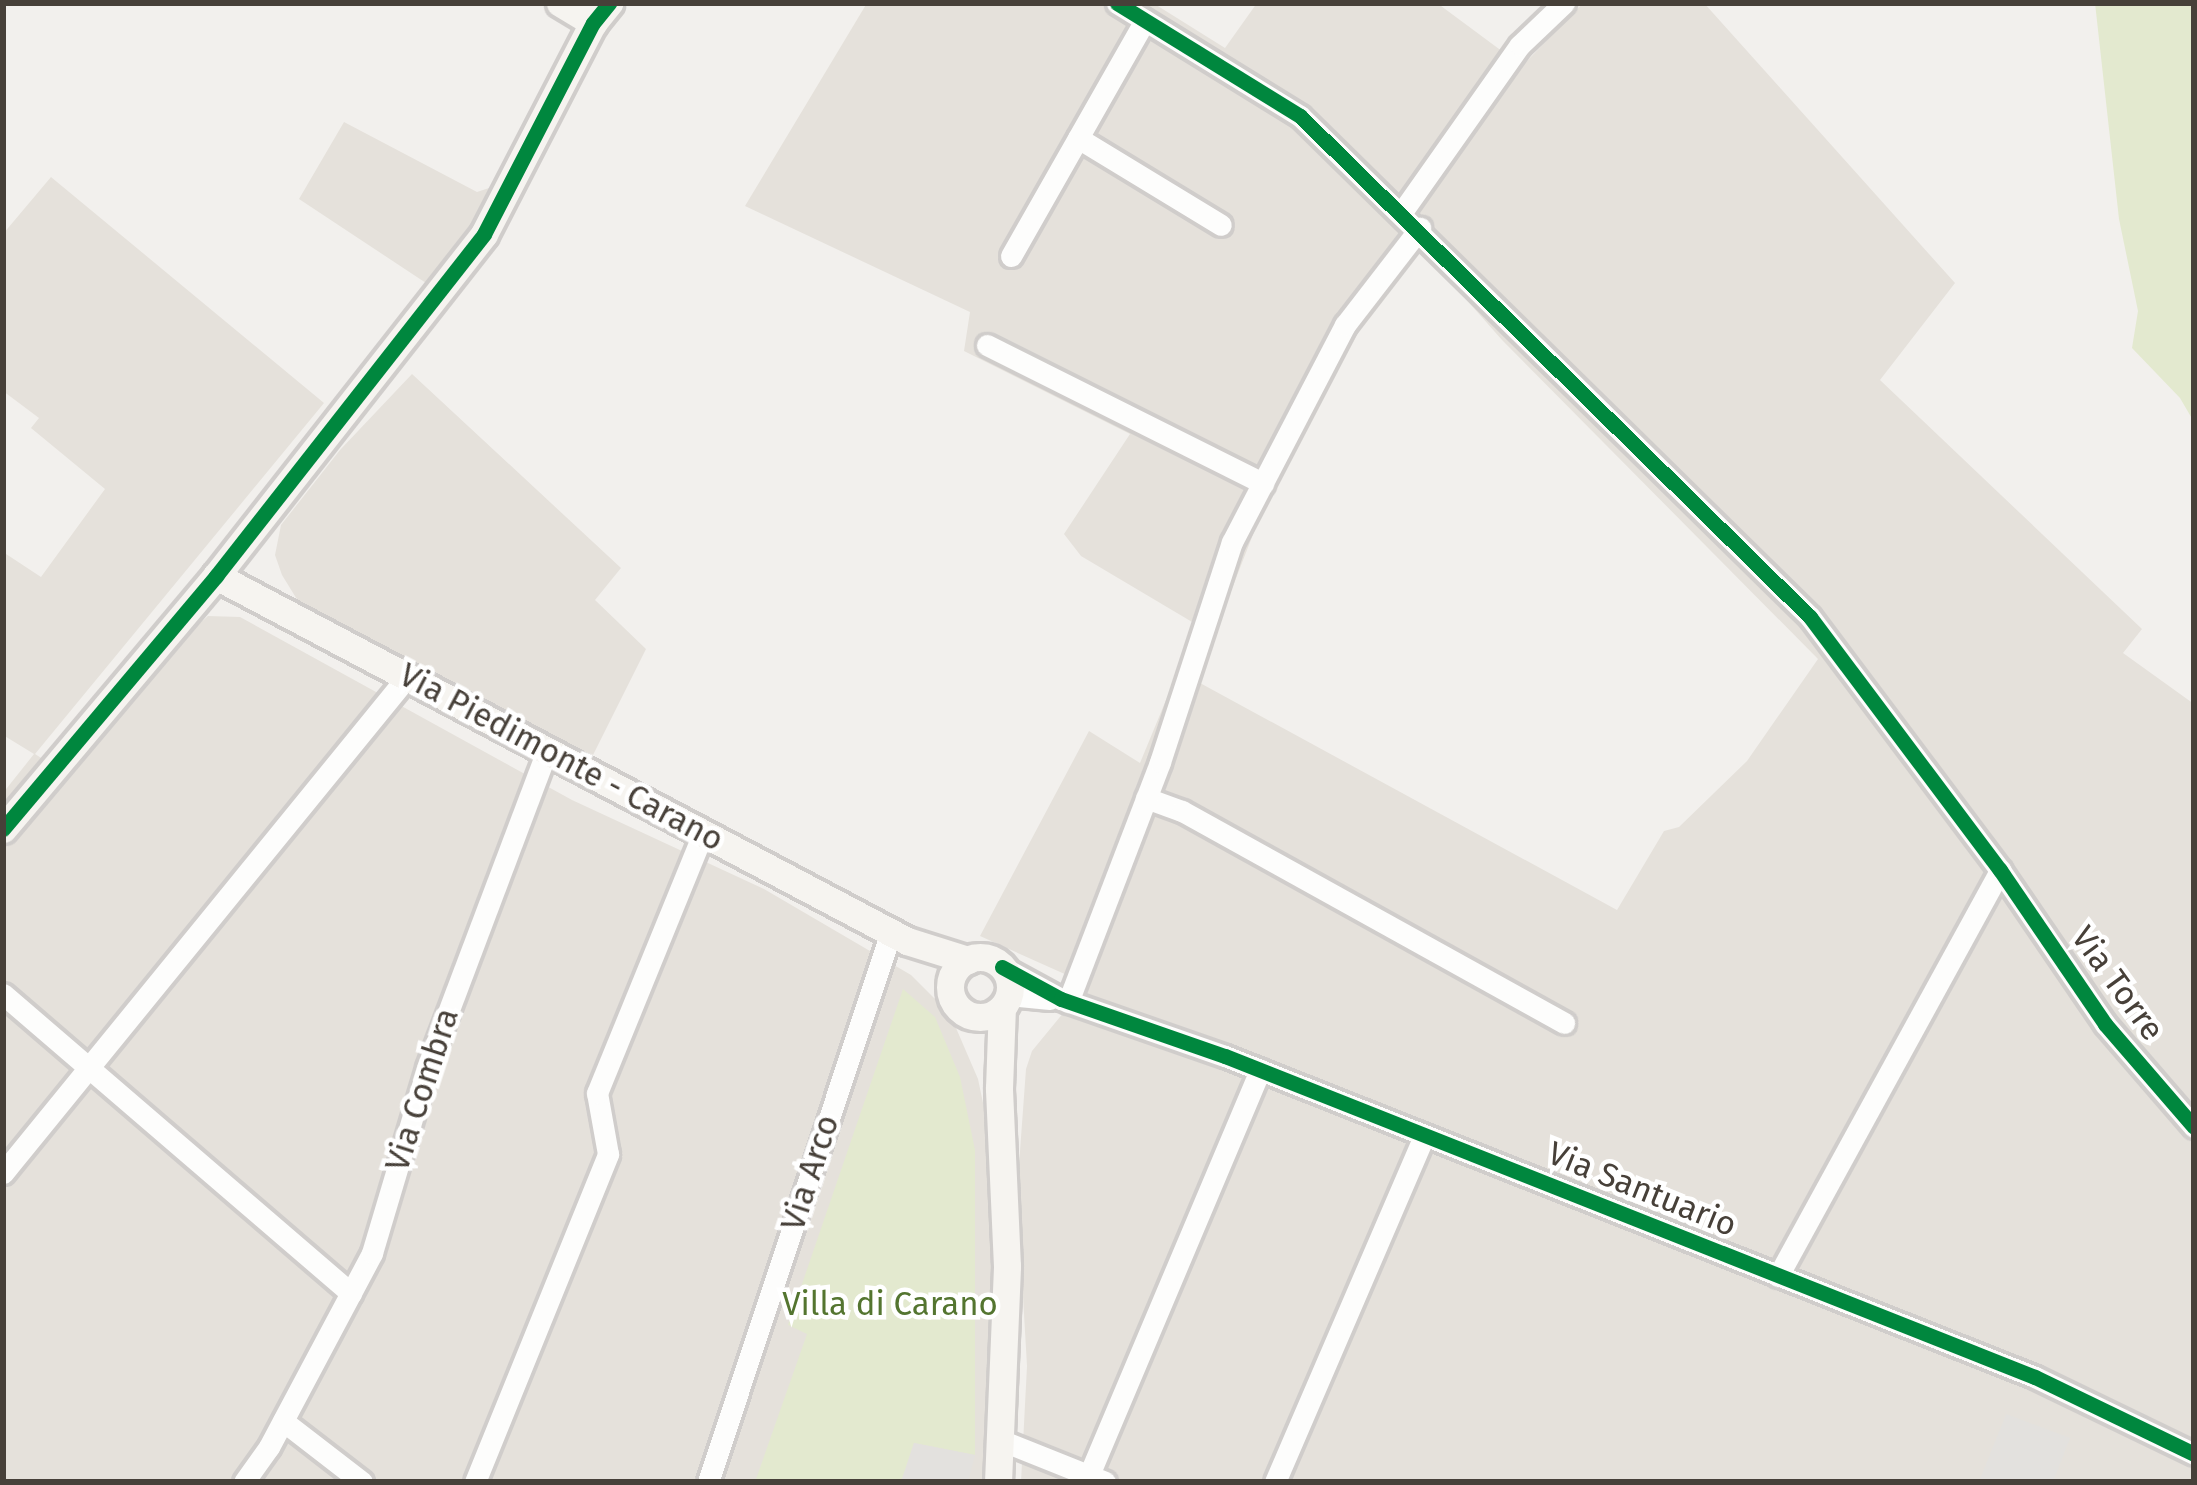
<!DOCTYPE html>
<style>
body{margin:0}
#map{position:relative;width:2197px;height:1485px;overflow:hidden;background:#f2f0ed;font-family:"Fira Sans",sans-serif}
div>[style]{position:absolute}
.residential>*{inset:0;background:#e5e1db}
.green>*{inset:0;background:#e3e9cf}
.parking>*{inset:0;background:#e3e1de}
.roads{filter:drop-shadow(3px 0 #d0cdcb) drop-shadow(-3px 0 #d0cdcb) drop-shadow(0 3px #d0cdcb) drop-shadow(0 -3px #d0cdcb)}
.street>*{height:21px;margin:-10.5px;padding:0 10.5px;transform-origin:10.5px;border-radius:10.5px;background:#fdfdfc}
.secondary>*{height:27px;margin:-13.5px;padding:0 13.5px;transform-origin:13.5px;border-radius:13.5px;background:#f6f4f0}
.secondary>.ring{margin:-13.5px;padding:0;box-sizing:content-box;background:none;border:27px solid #f6f4f0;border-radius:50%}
.cycleway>*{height:15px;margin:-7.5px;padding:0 7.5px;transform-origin:7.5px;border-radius:7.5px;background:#00873e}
span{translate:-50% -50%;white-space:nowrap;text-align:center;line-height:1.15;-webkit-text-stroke:9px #fff;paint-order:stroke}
.street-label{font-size:33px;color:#474039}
.park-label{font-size:33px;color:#547530}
.frame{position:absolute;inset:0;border:6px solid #474039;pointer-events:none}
</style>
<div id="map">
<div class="residential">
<div style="clip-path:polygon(867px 3px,1153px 3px,1225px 48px,1257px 3px,1437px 3px,1522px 66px,1583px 3px,1704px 3px,1955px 283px,1880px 380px,2142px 629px,2123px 653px,2194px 704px,2194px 1482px,1021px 1482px,1027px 1366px,1017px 1192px,1026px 1069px,1032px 1051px,1087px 984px,980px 936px,1089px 731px,1140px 763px,1178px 671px,1617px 910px,1664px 831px,1679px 827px,1747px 761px,1818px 659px,1502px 340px,1420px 247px,1360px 329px,1264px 506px,1214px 635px,1081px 556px,1064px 534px,1130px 434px,964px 351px,970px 312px,745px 206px)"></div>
<div style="clip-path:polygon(344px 122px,477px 192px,492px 187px,463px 238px,426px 283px,299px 199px)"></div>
<div style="clip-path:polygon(51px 177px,324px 403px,35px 754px,69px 776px,169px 651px,208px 616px,240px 617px,572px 800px,764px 889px,911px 975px,950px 1014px,978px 1079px,987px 1122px,995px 1274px,986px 1482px,3px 1482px,3px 793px,34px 754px,3px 735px,3px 552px,41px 577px,105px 489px,31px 428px,39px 418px,3px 391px,3px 234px)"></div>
<div style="clip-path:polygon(412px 374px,621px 568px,595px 600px,646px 649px,592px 757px,298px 601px,282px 575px,275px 555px,281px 525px,340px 450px)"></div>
</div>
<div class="green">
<div style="clip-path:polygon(2095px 3px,2194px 3px,2194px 422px,2180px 398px,2132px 348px,2138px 311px,2119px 219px)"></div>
<div style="clip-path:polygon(903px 989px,935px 1017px,960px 1077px,975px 1150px,975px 1455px,914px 1443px,901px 1482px,755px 1482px,807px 1334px,788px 1325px)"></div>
</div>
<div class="parking">
<div style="clip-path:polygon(2006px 1414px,2070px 1438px,2053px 1482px,1979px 1482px)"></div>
<div style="clip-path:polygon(914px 1443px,975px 1455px,968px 1482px,901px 1482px)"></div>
</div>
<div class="roads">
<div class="street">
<div style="left:1117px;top:3px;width:215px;rotate:31.7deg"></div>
<div style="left:1300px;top:116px;width:715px;rotate:44.49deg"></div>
<div style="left:1810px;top:617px;width:316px;rotate:53.1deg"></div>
<div style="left:2000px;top:870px;width:186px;rotate:55.7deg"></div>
<div style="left:2105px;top:1024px;width:136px;rotate:49.2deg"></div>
<div style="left:1078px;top:138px;width:167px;rotate:31.3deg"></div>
<div style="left:1402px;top:212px;width:204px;rotate:-54.8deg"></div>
<div style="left:1520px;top:45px;width:61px;rotate:-43.7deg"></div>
<div style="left:1011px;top:256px;width:271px;rotate:-60.4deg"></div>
<div style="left:987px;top:345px;width:309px;rotate:26.6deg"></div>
<div style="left:1146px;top:798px;width:38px;rotate:20deg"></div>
<div style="left:1182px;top:811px;width:437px;rotate:29deg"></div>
<div style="left:1002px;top:967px;width:67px;rotate:28.5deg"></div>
<div style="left:1061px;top:999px;width:174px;rotate:19.2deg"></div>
<div style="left:1225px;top:1056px;width:871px;rotate:21.62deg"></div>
<div style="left:2035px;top:1377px;width:177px;rotate:25.8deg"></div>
<div style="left:3px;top:994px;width:459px;rotate:40.7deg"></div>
<div style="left:1009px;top:995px;width:41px;rotate:5.6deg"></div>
<div style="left:1068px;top:1002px;width:257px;rotate:-69deg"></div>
<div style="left:1160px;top:762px;width:231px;rotate:-71.9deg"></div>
<div style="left:1232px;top:542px;width:245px;rotate:-62.5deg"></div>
<div style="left:1345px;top:325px;width:123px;rotate:-52.3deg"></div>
<div style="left:3px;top:1173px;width:640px;rotate:-50.84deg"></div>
<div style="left:1778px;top:1276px;width:463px;rotate:-61.3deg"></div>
<div style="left:283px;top:1421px;width:100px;rotate:37.7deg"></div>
<div style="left:1000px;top:1440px;width:113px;rotate:21.8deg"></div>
<div style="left:1089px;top:1475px;width:440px;rotate:-67.1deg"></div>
<div style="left:244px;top:1482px;width:43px;rotate:-54.5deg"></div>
<div style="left:269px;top:1447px;width:220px;rotate:-62deg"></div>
<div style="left:372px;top:1253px;width:193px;rotate:-73.4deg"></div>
<div style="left:427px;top:1068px;width:339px;rotate:-69.3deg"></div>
<div style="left:475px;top:1482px;width:354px;rotate:-67.9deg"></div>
<div style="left:608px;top:1154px;width:62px;rotate:-100.2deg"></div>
<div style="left:597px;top:1093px;width:281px;rotate:-67.8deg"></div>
<div style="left:708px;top:1482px;width:580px;rotate:-71.6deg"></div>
<div style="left:1275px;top:1482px;width:377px;rotate:-66.7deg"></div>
</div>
<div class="secondary">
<div style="left:560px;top:3px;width:39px;rotate:31deg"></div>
<div style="left:216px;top:576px;width:781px;rotate:27.84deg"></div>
<div style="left:907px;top:941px;width:64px;rotate:17.3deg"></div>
<div style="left:3px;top:829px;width:331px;rotate:-49.9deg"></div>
<div style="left:216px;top:576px;width:434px;rotate:-51.9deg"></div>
<div style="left:484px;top:234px;width:237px;rotate:-62.7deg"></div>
<div style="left:593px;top:23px;width:26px;rotate:-51deg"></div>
<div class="ring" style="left:950px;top:957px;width:33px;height:33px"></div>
<div style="left:998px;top:1482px;width:216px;rotate:-87.6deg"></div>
<div style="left:1007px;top:1266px;width:178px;rotate:-92.6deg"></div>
<div style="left:999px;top:1088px;width:80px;rotate:-87.9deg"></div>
</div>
</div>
<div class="cycleway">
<div style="left:1117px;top:3px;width:215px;rotate:31.7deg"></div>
<div style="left:1300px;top:116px;width:715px;rotate:44.49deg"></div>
<div style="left:1810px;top:617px;width:316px;rotate:53.1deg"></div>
<div style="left:2000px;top:870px;width:186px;rotate:55.7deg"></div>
<div style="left:2105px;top:1024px;width:136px;rotate:49.2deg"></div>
<div style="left:3px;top:829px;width:331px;rotate:-49.9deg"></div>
<div style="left:216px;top:576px;width:434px;rotate:-51.9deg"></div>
<div style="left:484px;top:234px;width:237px;rotate:-62.7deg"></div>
<div style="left:593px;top:23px;width:26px;rotate:-51deg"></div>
<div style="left:1002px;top:967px;width:67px;rotate:28.5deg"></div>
<div style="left:1061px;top:999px;width:174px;rotate:19.2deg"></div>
<div style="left:1225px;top:1056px;width:871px;rotate:21.62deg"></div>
<div style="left:2035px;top:1377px;width:177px;rotate:25.8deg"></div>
</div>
<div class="street-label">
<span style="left:561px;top:758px;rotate:28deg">Via Piedimonte - Carano</span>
<span style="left:2117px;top:984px;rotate:54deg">Via Torre</span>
<span style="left:423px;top:1090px;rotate:-72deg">Via Combra</span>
<span style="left:811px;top:1173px;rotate:-72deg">Via Arco</span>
<span style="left:1642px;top:1190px;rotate:22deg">Via Santuario</span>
</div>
<div class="park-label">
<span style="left:890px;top:1305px">Villa di Carano</span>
</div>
<div class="frame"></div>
</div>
